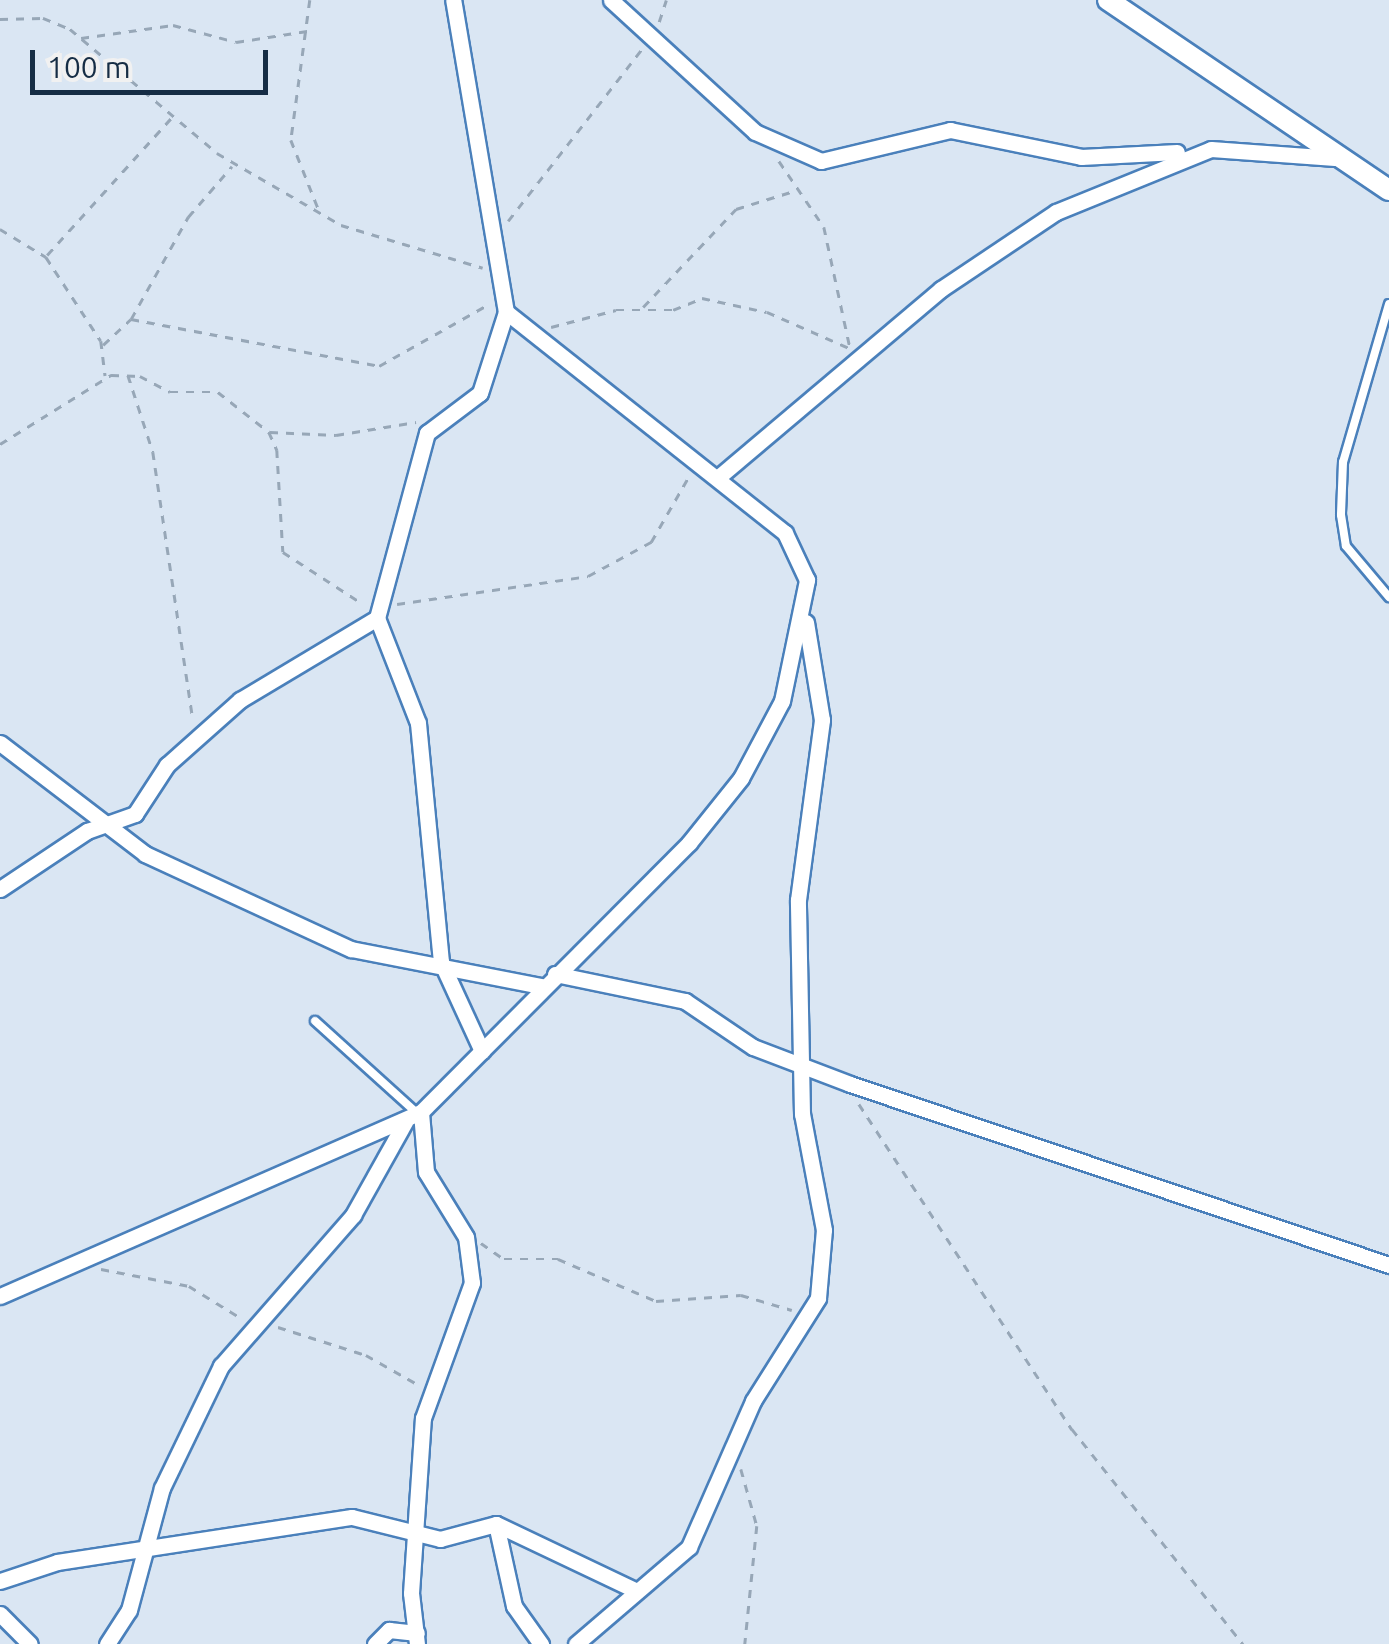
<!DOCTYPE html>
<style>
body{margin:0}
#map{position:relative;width:1389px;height:1644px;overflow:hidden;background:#dae6f3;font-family:Ubuntu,sans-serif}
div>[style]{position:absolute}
.path>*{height:2.5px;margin-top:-1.25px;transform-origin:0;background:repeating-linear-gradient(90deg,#97a7b7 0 8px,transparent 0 16px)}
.roads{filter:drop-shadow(2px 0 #4a80bb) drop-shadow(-2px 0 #4a80bb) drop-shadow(0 2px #4a80bb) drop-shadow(0 -2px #4a80bb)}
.service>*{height:8px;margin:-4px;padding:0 4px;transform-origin:4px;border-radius:4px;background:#fff}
.minor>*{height:15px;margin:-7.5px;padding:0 7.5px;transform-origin:7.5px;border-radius:7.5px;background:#fff}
.tertiary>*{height:20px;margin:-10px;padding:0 10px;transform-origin:10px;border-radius:10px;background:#fff}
span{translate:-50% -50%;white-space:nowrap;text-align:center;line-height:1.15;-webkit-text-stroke:10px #f1f1f1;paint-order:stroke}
.scale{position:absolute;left:30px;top:50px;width:238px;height:45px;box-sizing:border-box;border:5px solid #162d45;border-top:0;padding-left:12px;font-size:30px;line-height:35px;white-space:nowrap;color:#162d45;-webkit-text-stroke:8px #f1f1f1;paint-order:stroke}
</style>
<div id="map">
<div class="path">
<div style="left:310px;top:0;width:141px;rotate:97.7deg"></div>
<div style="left:291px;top:140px;width:79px;rotate:68.3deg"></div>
<div style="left:0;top:19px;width:43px;rotate:-1.3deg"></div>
<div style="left:43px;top:18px;width:29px;rotate:22deg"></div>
<div style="left:70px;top:29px;width:192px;rotate:40.1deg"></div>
<div style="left:217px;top:153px;width:143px;rotate:30.1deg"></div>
<div style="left:341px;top:225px;width:148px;rotate:16.8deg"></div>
<div style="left:659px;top:22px;width:23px;rotate:-72deg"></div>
<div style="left:81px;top:38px;width:93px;rotate:-8deg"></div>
<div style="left:173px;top:25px;width:65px;rotate:15.1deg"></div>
<div style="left:236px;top:42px;width:72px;rotate:-8.8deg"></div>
<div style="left:779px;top:161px;width:80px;rotate:55.7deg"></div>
<div style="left:824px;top:227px;width:123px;rotate:77.8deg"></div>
<div style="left:508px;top:221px;width:217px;rotate:-52.1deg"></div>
<div style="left:0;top:229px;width:54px;rotate:31.3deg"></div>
<div style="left:46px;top:257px;width:100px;rotate:56.8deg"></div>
<div style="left:101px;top:341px;width:35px;rotate:83deg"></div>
<div style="left:47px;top:255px;width:186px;rotate:-47.8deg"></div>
<div style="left:643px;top:307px;width:135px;rotate:-46.5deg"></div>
<div style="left:736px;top:209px;width:64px;rotate:-17.3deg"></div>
<div style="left:131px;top:319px;width:252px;rotate:10.7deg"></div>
<div style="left:379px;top:366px;width:126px;rotate:-29.4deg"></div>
<div style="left:551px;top:327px;width:67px;rotate:-14.7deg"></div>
<div style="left:616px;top:310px;width:57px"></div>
<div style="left:673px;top:310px;width:31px;rotate:-22deg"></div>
<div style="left:702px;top:298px;width:66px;rotate:12.2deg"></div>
<div style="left:767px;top:312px;width:90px;rotate:23.7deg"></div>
<div style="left:103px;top:345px;width:38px;rotate:-43deg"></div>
<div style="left:131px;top:319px;width:117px;rotate:-60.8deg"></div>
<div style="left:188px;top:217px;width:67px;rotate:-49.2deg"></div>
<div style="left:128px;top:375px;width:81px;rotate:72deg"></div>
<div style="left:153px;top:452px;width:271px;rotate:81.5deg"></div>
<div style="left:270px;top:432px;width:66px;rotate:2.6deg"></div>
<div style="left:336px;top:435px;width:81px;rotate:-9.2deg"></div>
<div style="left:0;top:444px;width:131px;rotate:-31.9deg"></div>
<div style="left:111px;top:375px;width:29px;rotate:2deg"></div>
<div style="left:140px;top:376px;width:34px;rotate:28deg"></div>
<div style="left:170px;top:392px;width:48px"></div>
<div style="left:218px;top:392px;width:65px;rotate:38.1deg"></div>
<div style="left:269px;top:432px;width:20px;rotate:66deg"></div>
<div style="left:277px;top:450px;width:102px;rotate:86.6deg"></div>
<div style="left:283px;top:552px;width:95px;rotate:33deg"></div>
<div style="left:397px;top:604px;width:193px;rotate:-8.3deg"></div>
<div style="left:588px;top:576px;width:72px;rotate:-28.4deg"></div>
<div style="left:651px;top:542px;width:74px;rotate:-60deg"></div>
<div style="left:859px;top:1104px;width:389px;rotate:56.8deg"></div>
<div style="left:1072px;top:1429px;width:275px;rotate:51.5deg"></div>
<div style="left:481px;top:1243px;width:28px;rotate:35deg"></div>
<div style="left:504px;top:1259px;width:54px"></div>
<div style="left:558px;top:1259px;width:107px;rotate:23.2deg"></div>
<div style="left:656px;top:1301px;width:85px;rotate:-4deg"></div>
<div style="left:741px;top:1295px;width:53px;rotate:16.4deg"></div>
<div style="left:101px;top:1269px;width:90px;rotate:10.9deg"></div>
<div style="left:189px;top:1286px;width:61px;rotate:31.6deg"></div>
<div style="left:278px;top:1327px;width:92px;rotate:17.7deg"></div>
<div style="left:366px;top:1355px;width:59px;rotate:29.6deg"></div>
<div style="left:741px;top:1469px;width:59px;rotate:74.3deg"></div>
<div style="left:757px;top:1526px;width:119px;rotate:95.8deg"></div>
</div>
<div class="roads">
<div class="service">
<div style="left:1389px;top:304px;width:165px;rotate:106.2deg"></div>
<div style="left:1343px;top:462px;width:53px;rotate:92.2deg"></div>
<div style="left:1341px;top:515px;width:31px;rotate:81deg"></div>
<div style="left:1346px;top:546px;width:67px;rotate:49.9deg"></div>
<div style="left:315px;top:1021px;width:139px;rotate:42.1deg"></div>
</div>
<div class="minor">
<div style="left:611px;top:0;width:195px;rotate:42.5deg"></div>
<div style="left:755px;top:132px;width:72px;rotate:23.7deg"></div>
<div style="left:821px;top:161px;width:133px;rotate:-13.5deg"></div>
<div style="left:950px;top:130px;width:134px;rotate:11.6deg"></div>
<div style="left:1081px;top:157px;width:96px;rotate:-3deg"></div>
<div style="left:721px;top:475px;width:288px;rotate:-40.2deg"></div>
<div style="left:941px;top:289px;width:138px;rotate:-33.8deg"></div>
<div style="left:1056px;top:212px;width:167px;rotate:-22.1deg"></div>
<div style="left:1211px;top:149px;width:124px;rotate:4.2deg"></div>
<div style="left:0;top:743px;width:183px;rotate:37.4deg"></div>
<div style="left:145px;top:854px;width:227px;rotate:24.8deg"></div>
<div style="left:351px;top:949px;width:194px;rotate:11deg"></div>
<div style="left:0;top:889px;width:105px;rotate:-33.7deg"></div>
<div style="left:87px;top:831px;width:51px;rotate:-19.5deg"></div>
<div style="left:135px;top:814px;width:59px;rotate:-56.9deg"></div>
<div style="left:167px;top:765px;width:98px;rotate:-41.7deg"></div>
<div style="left:240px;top:700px;width:160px;rotate:-30.9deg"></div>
<div style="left:555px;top:974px;width:133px;rotate:11.7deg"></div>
<div style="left:685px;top:1001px;width:82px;rotate:34.1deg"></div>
<div style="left:753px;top:1047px;width:104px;rotate:20.9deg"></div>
<div style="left:850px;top:1084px;width:569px;rotate:18.56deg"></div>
<div style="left:482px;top:1051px;width:98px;rotate:-114.7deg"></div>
<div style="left:441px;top:962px;width:240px;rotate:-95.5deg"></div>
<div style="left:418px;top:723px;width:113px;rotate:-111.3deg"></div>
<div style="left:377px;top:618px;width:192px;rotate:-74.9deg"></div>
<div style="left:427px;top:433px;width:66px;rotate:-37deg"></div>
<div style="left:480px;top:393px;width:85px;rotate:-72.2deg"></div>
<div style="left:0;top:1296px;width:459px;rotate:-23.6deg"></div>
<div style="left:421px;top:1112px;width:380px;rotate:-45.1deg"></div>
<div style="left:689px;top:843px;width:83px;rotate:-51.3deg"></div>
<div style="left:741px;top:778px;width:87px;rotate:-62deg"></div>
<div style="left:782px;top:701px;width:124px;rotate:-78.3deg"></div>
<div style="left:807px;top:580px;width:52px;rotate:-115.1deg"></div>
<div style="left:785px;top:533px;width:356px;rotate:-141.6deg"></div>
<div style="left:506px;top:312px;width:316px;rotate:-99.6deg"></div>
<div style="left:496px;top:1524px;width:84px;rotate:77.6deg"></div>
<div style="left:514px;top:1606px;width:47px;rotate:54.6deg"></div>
<div style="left:0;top:1581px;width:60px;rotate:-18.4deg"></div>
<div style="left:57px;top:1562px;width:298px;rotate:-8.7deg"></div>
<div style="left:352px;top:1517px;width:91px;rotate:14deg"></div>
<div style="left:440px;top:1539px;width:58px;rotate:-15deg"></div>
<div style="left:496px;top:1524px;width:156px;rotate:25.4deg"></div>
<div style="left:0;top:1614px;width:42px;rotate:45deg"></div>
<div style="left:107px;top:1644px;width:40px;rotate:-57.1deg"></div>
<div style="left:129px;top:1610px;width:126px;rotate:-74.9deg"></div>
<div style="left:162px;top:1488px;width:136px;rotate:-64.2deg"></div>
<div style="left:221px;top:1366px;width:201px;rotate:-48.8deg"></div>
<div style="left:353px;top:1215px;width:107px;rotate:-60.8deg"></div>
<div style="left:375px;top:1644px;width:20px;rotate:-45deg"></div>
<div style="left:389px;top:1630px;width:28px;rotate:6deg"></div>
<div style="left:417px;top:1644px;width:51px;rotate:-96.7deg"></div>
<div style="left:411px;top:1593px;width:175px;rotate:-86.1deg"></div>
<div style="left:423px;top:1418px;width:144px;rotate:-70.1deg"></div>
<div style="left:472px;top:1283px;width:46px;rotate:-97.4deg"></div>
<div style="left:466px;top:1237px;width:76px;rotate:-121.6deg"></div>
<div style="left:426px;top:1172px;width:60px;rotate:-94.8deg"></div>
<div style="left:576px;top:1644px;width:149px;rotate:-40.6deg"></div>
<div style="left:689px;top:1547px;width:159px;rotate:-66.3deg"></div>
<div style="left:753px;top:1401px;width:122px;rotate:-57.7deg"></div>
<div style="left:818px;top:1298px;width:68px;rotate:-85deg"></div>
<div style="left:824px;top:1230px;width:118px;rotate:-100.7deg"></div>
<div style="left:802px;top:1114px;width:214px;rotate:-91.1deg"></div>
<div style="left:798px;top:900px;width:182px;rotate:-82.4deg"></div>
<div style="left:822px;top:720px;width:99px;rotate:-99.3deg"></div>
</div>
<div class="tertiary">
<div style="left:1108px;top:0;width:339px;rotate:34.1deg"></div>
</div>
</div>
<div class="scale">100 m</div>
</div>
